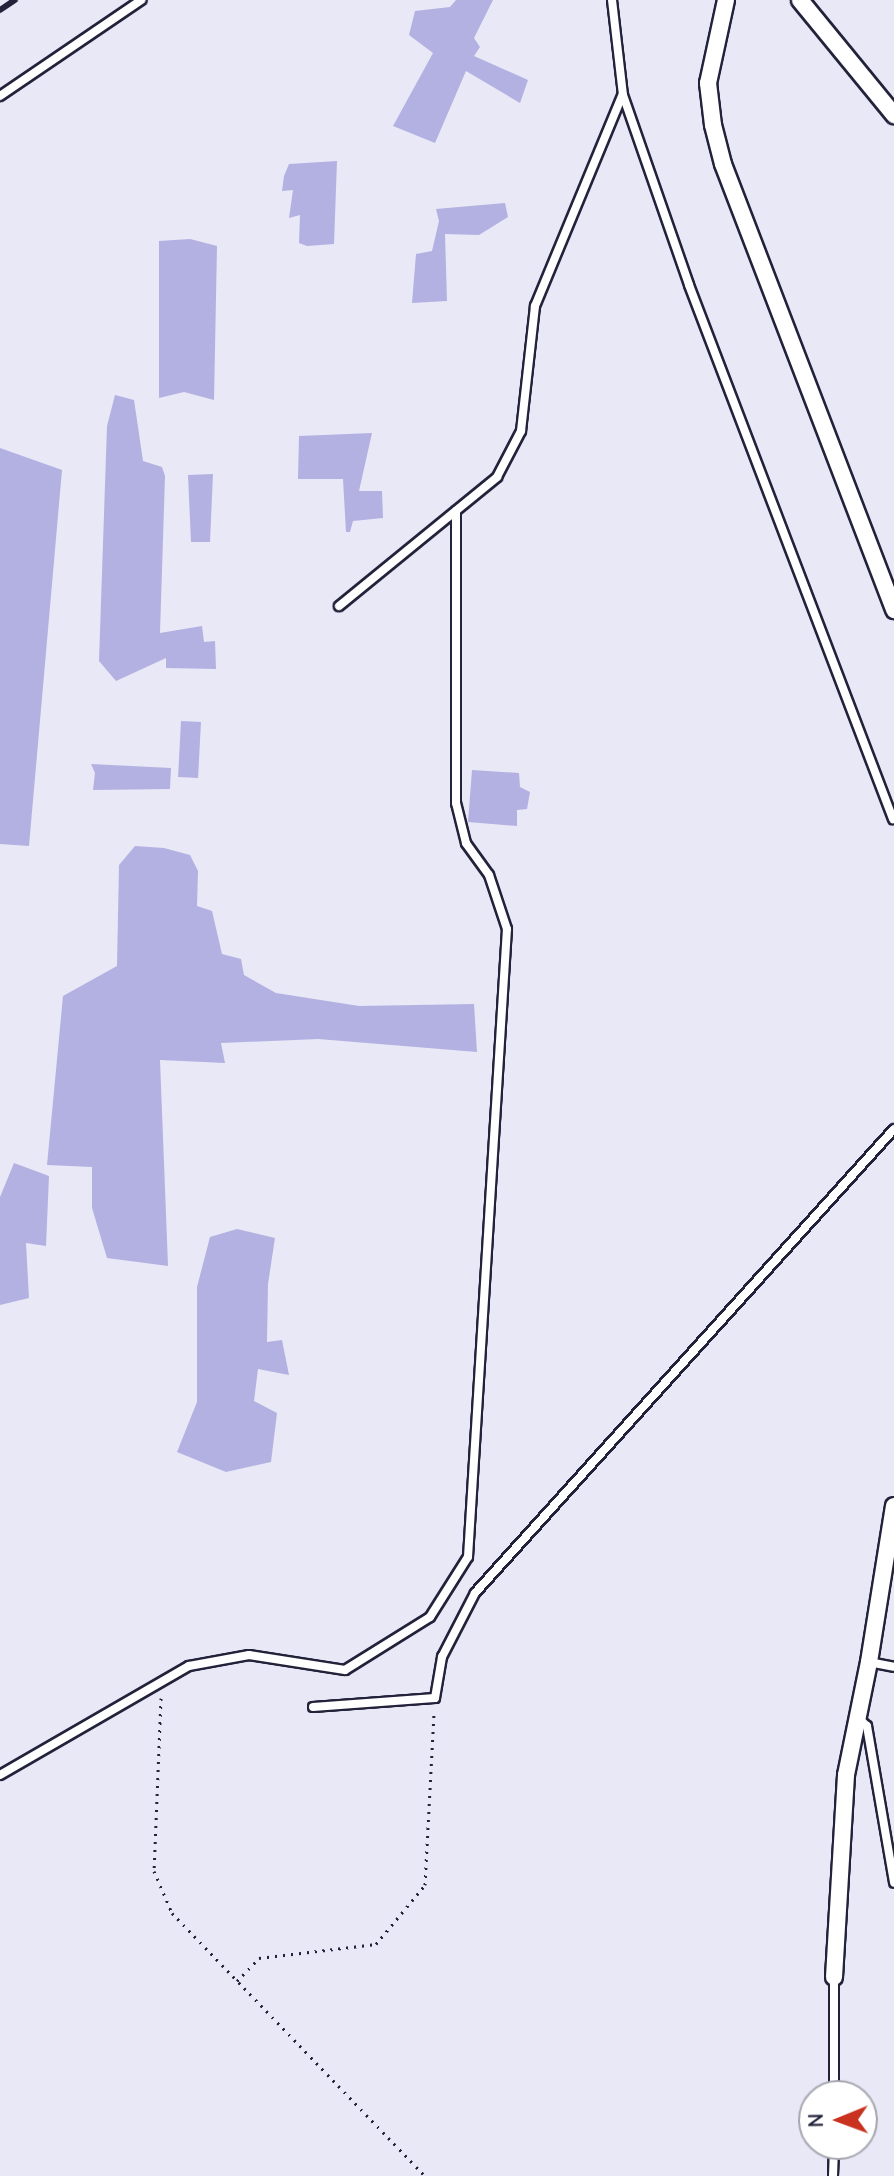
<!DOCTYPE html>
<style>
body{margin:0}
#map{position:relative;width:894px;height:2176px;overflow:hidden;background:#e8e8f6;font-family:"Comic Neue",sans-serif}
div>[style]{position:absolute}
.building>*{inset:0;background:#b3b1e2;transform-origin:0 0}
.path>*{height:3px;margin-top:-1.5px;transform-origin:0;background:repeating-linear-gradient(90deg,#22223b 0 2px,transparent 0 8px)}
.roads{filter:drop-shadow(2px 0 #22223b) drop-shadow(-2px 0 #22223b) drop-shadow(0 2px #22223b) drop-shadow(0 -2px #22223b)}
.service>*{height:8px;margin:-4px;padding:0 4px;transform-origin:4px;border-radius:4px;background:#fff}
.minor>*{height:16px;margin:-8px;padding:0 8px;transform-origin:8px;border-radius:8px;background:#fff}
.rail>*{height:6px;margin:-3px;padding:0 3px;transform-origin:3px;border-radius:3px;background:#22223b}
span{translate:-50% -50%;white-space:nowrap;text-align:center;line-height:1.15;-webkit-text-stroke:6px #fff;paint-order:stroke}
.north{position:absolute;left:798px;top:2080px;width:80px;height:80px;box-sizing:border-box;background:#fff;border:2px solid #a7a7b1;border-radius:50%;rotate:269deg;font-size:22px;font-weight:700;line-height:32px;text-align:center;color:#22223b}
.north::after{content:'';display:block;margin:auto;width:28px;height:36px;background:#c8321e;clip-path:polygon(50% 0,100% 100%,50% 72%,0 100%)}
</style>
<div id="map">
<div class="building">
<div style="clip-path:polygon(456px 0,493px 0,474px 38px,480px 47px,474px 56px,528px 80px,520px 103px,466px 71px,435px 143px,393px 126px,433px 53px,409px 35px,415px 11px,450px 7px)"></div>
<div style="clip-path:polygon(337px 161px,334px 244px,307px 246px,299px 243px,300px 215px,289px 218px,293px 190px,282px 191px,284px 176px,289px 164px)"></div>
<div style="clip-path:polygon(505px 203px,508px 217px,479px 235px,445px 234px,447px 301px,412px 303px,416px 254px,432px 251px,439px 221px,436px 209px)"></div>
<div style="clip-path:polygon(190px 239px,217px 246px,214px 400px,184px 392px,159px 398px,159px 241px)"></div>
<div style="clip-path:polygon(115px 395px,134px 400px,143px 461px,162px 467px,165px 476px,160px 633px,202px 626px,204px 642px,215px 641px,216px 669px,166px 668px,166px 658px,116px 681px,99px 661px,107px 426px)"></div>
<div style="clip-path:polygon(372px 433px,359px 491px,382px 491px,383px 518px,353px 521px,350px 532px,346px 532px,343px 479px,298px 479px,299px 436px)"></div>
<div style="clip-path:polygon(0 448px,62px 470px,29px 846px,0 844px)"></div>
<div style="clip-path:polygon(213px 474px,210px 542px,191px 542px,188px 475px)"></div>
<div style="left:181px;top:721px;width:20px;height:56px;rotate:3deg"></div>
<div style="clip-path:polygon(91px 764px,171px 768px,170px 789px,93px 790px,95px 773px)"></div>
<div style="clip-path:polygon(472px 770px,519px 773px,520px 787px,530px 792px,527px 809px,517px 810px,517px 826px,468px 822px)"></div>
<div style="clip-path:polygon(135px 846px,164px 848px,190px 855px,198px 871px,197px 906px,212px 911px,222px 954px,241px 959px,244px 975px,276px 993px,359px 1006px,474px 1004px,477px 1052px,318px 1039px,221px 1043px,225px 1063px,160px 1060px,168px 1266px,107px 1258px,92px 1208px,92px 1167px,47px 1165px,63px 996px,117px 966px,119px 865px)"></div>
<div style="clip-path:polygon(14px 1163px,49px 1176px,46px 1246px,26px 1243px,29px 1298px,0 1305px,0 1197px)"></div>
<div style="clip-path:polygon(237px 1229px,275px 1238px,268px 1284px,267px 1342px,282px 1340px,289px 1375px,258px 1369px,254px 1401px,277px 1413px,271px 1462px,226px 1472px,177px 1452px,197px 1402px,197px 1287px,210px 1237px)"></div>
</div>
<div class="path">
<div style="left:161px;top:1698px;width:173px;rotate:92.3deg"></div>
<div style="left:154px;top:1871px;width:46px;rotate:66.8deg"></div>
<div style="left:172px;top:1913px;width:365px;rotate:46.1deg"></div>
<div style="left:237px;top:1981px;width:32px;rotate:-46deg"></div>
<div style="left:259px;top:1958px;width:118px;rotate:-6.8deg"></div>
<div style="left:376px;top:1944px;width:77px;rotate:-50.3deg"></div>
<div style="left:425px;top:1885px;width:173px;rotate:-87deg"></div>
</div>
<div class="roads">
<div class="service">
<div style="left:612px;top:0;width:96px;rotate:83.4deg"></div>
<div style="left:623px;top:95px;width:201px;rotate:70.8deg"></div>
<div style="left:689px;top:285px;width:572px;rotate:69.09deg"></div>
<div style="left:0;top:96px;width:171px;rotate:-34.2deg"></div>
<div style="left:339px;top:606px;width:204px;rotate:-39.2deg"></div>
<div style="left:497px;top:477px;width:52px;rotate:-62.4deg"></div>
<div style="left:521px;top:431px;width:126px;rotate:-83.6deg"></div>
<div style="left:535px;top:306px;width:227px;rotate:-67.5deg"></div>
<div style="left:869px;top:1662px;width:25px;rotate:11deg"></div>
<div style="left:313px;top:1707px;width:122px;rotate:-4.2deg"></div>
<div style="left:435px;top:1698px;width:42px;rotate:-80.3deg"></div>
<div style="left:442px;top:1657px;width:72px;rotate:-62.7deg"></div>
<div style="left:475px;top:1593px;width:625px;rotate:-47.92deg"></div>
<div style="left:858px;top:1718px;width:12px;rotate:42deg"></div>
<div style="left:867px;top:1726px;width:159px;rotate:80.2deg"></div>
<div style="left:0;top:1775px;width:218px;rotate:-30deg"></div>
<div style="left:189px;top:1666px;width:61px;rotate:-10.4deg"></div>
<div style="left:249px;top:1655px;width:97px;rotate:8.9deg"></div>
<div style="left:345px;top:1670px;width:100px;rotate:-31.9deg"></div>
<div style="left:430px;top:1617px;width:71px;rotate:-57.7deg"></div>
<div style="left:468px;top:1557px;width:629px;rotate:-86.45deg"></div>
<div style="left:507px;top:929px;width:57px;rotate:-108.4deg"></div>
<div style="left:489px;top:875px;width:39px;rotate:-126deg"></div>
<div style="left:466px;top:843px;width:41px;rotate:-104deg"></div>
<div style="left:456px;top:803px;width:292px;rotate:-90deg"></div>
<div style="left:834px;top:1977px;width:119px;rotate:90deg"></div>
<div style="left:833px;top:2176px;width:32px;rotate:-88deg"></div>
</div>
<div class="minor">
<div style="left:726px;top:0;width:85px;rotate:102.2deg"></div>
<div style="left:708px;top:83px;width:42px;rotate:83.2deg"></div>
<div style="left:713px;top:125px;width:40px;rotate:75.6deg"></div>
<div style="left:723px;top:164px;width:478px;rotate:69deg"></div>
<div style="left:800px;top:0;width:149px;rotate:50.7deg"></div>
<div style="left:834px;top:1977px;width:202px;rotate:-86.6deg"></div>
<div style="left:846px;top:1775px;width:115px;rotate:-78.5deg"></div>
<div style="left:869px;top:1662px;width:158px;rotate:-80.9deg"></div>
</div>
</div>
<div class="rail">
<div style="left:0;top:10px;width:18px;rotate:-34deg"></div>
</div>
<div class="north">N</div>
</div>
